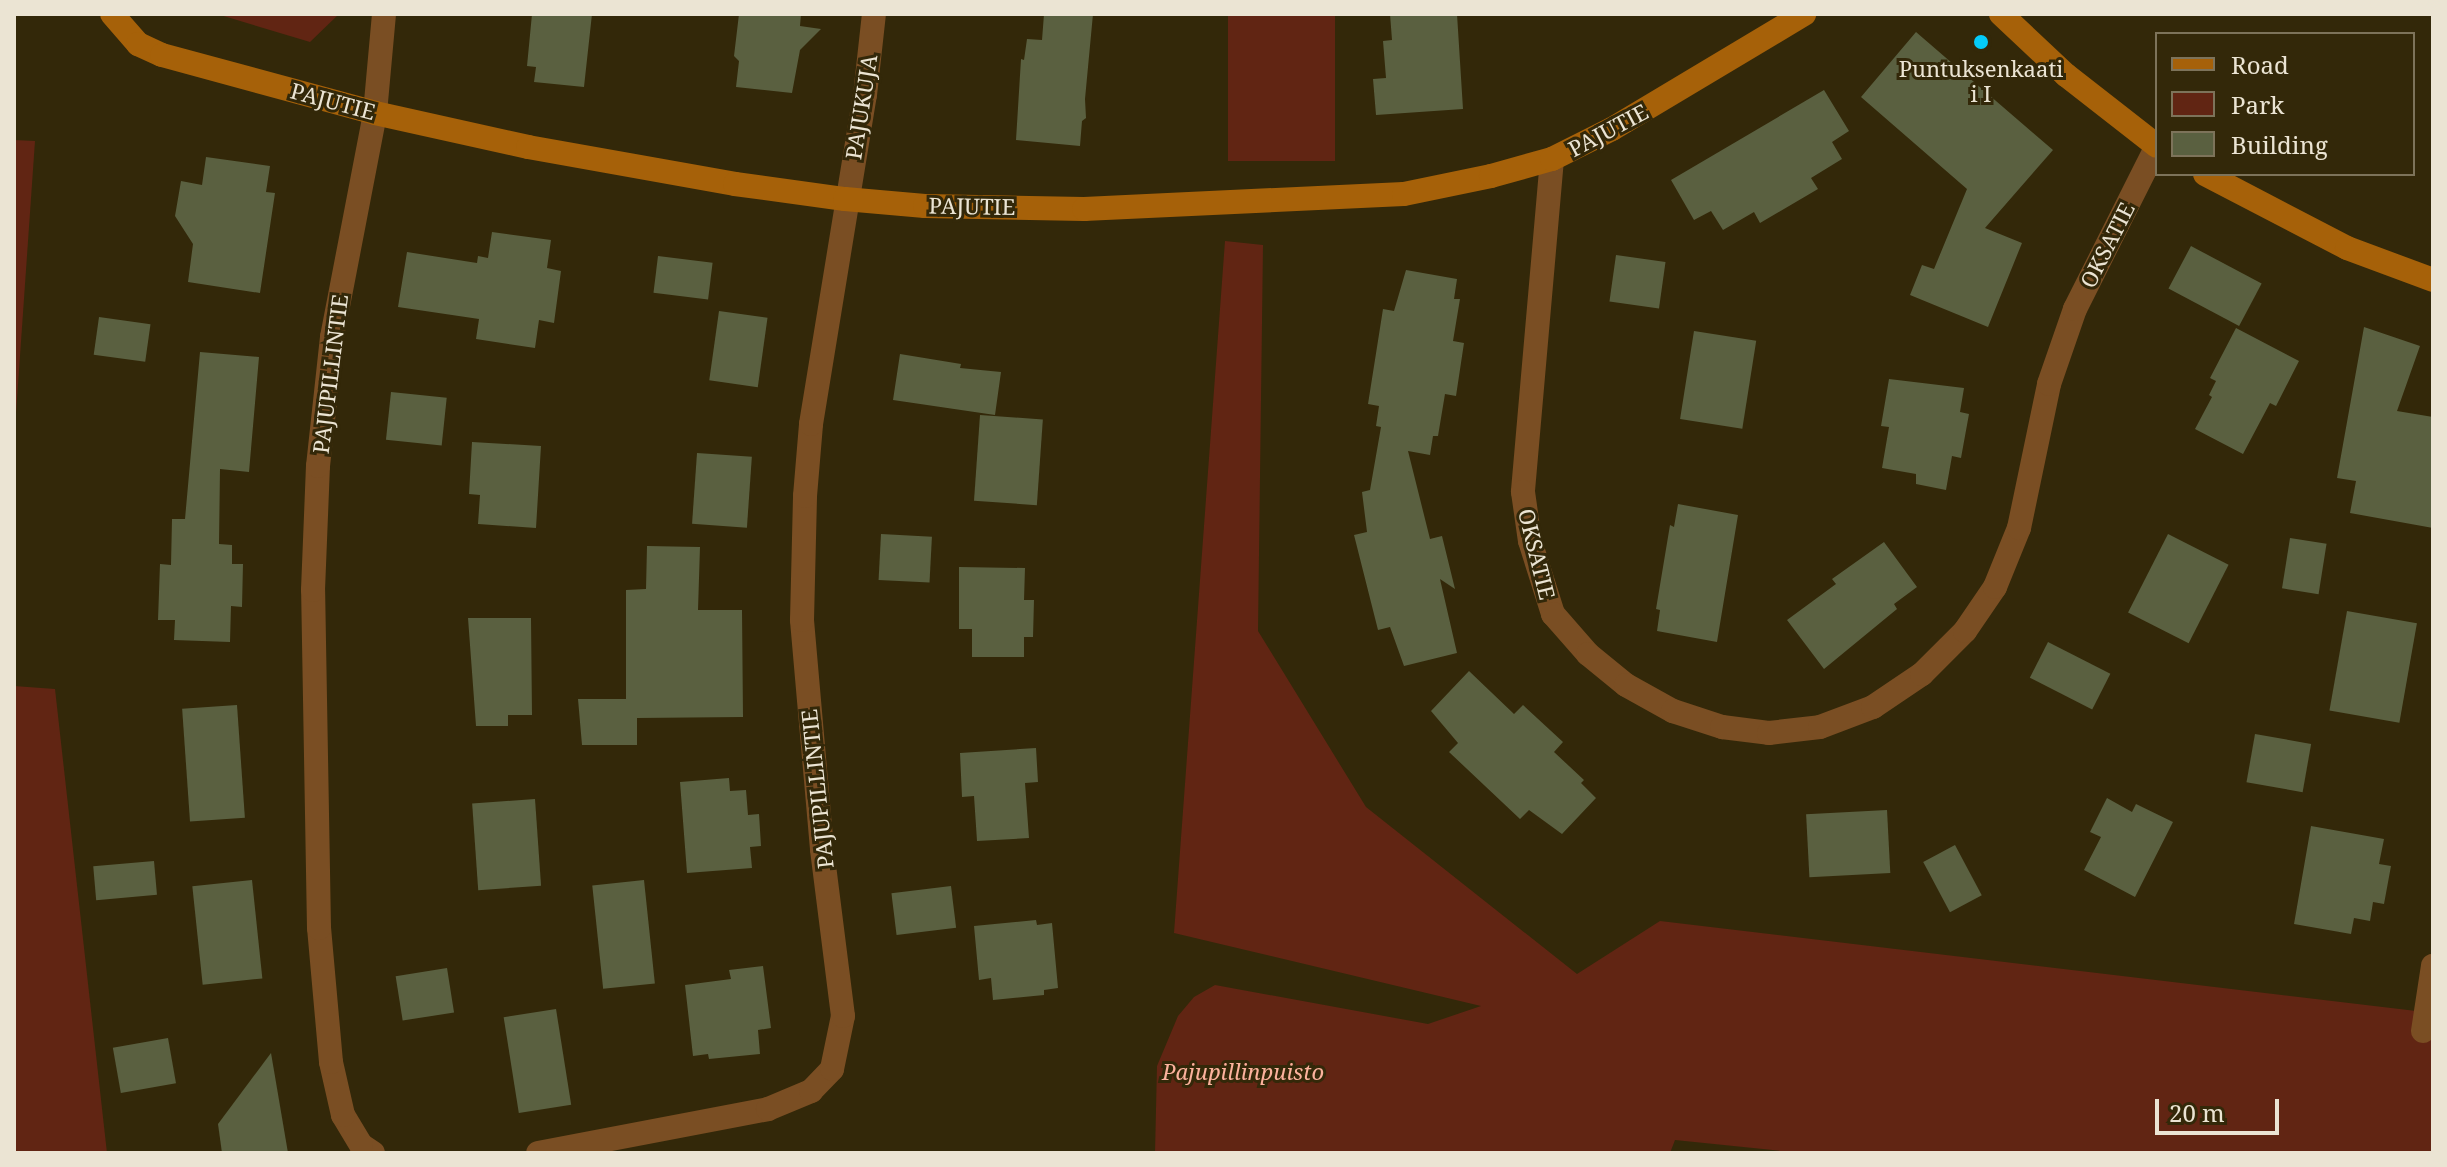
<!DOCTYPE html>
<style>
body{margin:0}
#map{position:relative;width:2447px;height:1167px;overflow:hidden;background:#332809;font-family:"Noto Serif",serif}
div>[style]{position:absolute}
.green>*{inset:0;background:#612513;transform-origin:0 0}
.building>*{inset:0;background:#5a6040;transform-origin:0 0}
.street>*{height:24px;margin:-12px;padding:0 12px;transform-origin:12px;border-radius:12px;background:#7a4e23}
.secondary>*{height:24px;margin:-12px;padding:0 12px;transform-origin:12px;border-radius:12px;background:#a66109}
.dots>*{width:22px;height:22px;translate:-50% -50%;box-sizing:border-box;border:4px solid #332809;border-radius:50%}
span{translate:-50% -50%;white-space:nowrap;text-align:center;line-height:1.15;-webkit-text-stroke:6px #332809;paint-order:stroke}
.poi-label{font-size:22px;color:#ebe4d3}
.street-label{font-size:22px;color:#ebe4d3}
.park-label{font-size:22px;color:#fcb29d;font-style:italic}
.frame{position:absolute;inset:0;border:16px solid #ebe4d3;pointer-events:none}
.legend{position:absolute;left:2155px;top:32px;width:260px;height:144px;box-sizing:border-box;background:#332809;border:2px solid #7d735a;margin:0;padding:10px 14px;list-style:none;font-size:24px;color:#ebe4d3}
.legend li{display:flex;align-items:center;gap:16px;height:40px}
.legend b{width:40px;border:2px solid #7d735a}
.scale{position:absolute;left:2155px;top:1099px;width:124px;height:36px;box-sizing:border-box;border:4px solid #ebe4d3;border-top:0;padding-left:10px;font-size:24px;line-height:28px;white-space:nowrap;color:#ebe4d3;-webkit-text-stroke:6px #332809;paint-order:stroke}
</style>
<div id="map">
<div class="green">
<div style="clip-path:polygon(217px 14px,339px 14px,310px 42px)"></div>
<div style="left:1228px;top:14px;width:107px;height:147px"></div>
<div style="clip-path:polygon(14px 140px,35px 141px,14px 442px)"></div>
<div style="clip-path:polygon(1225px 241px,1263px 245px,1258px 631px,1366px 807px,1577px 974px,1660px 921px,2433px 1013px,2433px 1153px,1801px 1153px,1675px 1140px,1670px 1153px,1155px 1153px,1157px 1066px,1178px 1016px,1194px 997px,1215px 985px,1428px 1024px,1481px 1006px,1174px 933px)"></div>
<div style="clip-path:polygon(14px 686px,55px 689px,107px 1153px,14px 1153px)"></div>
</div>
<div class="building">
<div style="clip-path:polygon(532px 14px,592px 14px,584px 87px,534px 82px,536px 67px,527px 66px)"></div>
<div style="clip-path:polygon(739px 14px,801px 14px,800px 26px,821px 29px,800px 50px,792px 93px,736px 87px,739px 61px,734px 56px)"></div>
<div style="clip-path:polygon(1044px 14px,1093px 14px,1085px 99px,1086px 118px,1082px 121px,1080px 146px,1016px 140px,1021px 59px,1024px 60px,1027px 39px,1042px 40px)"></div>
<div style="clip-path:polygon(1390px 14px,1457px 14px,1463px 109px,1376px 115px,1373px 79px,1386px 78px,1383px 41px,1392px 40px)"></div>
<div style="clip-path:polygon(1916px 32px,2053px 150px,1985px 228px,2022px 243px,1988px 327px,1910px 295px,1922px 265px,1934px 269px,1967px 189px,1861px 97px)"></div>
<div style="clip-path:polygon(1824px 90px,1849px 131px,1832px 142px,1842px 159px,1811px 178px,1818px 189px,1760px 223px,1754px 212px,1723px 230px,1711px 211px,1694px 220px,1671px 180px)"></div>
<div style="clip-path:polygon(206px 157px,270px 166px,266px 192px,275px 193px,260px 293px,188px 282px,193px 244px,175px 216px,181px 181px,202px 185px)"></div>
<div style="clip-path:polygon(492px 232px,551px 240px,547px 268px,561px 271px,554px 323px,539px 320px,535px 348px,476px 339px,479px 319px,398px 307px,407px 252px,477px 263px,478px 256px,488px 258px)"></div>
<div style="left:2191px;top:246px;width:80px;height:48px;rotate:28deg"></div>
<div style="left:1616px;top:255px;width:50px;height:47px;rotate:8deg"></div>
<div style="left:658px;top:256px;width:55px;height:37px;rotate:7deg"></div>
<div style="clip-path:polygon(1406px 270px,1457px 279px,1454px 299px,1460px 299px,1453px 341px,1464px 343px,1456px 396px,1445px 394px,1438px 436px,1433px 436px,1430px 455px,1408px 451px,1430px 539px,1442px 536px,1455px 589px,1440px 579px,1457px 653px,1404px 666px,1390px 627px,1378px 630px,1354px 535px,1367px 532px,1362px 492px,1370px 490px,1381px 427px,1376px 426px,1379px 406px,1368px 404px,1383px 309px,1394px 311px)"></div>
<div style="left:719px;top:311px;width:49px;height:70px;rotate:8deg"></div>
<div style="left:99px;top:317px;width:52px;height:38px;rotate:8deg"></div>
<div style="clip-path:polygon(2364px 327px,2420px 346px,2397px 411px,2433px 417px,2433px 528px,2350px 513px,2356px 481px,2337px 478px)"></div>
<div style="clip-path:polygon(2236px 328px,2299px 361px,2276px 406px,2270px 403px,2243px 454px,2195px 429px,2212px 397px,2209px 395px,2216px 381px,2210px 378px)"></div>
<div style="left:1694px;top:331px;width:63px;height:89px;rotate:9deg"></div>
<div style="clip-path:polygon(200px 352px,259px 357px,249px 472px,220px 469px,219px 544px,232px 545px,232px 564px,243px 564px,242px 607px,231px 606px,230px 642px,174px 640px,175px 620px,158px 620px,160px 564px,171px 565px,172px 519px,185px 519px)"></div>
<div style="clip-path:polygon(900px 354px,961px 364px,960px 368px,1001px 372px,995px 415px,893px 400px)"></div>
<div style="clip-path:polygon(1889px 379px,1964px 388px,1960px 412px,1969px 414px,1961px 458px,1952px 456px,1946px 490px,1916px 484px,1916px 474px,1882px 468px,1889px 427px,1881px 426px)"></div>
<div style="left:391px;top:392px;width:56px;height:48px;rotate:6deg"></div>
<div style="left:980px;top:415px;width:63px;height:86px;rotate:4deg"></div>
<div style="clip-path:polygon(472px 442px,541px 446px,536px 528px,478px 524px,480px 495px,469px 494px)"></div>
<div style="left:697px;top:453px;width:55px;height:71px;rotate:4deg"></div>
<div style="clip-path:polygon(1678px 504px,1738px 515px,1717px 642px,1657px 631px,1660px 610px,1656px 609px,1670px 525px,1674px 527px)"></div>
<div style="left:881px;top:534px;width:51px;height:46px;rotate:3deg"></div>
<div style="left:2168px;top:534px;width:68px;height:88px;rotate:27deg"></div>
<div style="left:2290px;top:538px;width:37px;height:51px;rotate:9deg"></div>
<div style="clip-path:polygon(1884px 542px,1917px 587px,1894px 604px,1897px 609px,1824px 669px,1787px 620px,1836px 584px,1832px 579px)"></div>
<div style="clip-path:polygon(647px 546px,700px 547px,698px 610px,742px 610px,743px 717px,637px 718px,637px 745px,582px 745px,578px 699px,626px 699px,626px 590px,646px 589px)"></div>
<div style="clip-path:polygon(959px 567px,1025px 568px,1024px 600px,1034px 600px,1033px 637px,1024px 637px,1024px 657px,972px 657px,972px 629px,959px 629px)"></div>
<div style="left:2347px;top:611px;width:71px;height:101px;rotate:10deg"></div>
<div style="clip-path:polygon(468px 618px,531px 618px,532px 715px,508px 715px,508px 726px,476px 726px)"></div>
<div style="left:2048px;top:642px;width:70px;height:40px;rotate:27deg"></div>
<div style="clip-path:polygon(1469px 671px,1514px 714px,1523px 705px,1563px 742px,1554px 752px,1584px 780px,1581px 783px,1596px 798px,1562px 834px,1529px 810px,1520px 819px,1449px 752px,1458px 743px,1431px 711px)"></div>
<div style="left:237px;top:705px;width:113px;height:55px;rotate:86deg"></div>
<div style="left:2255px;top:734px;width:57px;height:49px;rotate:10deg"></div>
<div style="clip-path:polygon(1036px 748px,1038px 782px,1025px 783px,1029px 838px,977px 841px,974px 796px,962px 797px,960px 753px)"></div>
<div style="clip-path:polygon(729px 778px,730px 791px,746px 790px,748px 815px,759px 814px,761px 846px,750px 847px,752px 868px,687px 873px,680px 782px)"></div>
<div style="clip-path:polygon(2107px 798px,2132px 812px,2136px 804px,2173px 822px,2135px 897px,2084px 870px,2101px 837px,2090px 832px)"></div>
<div style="left:535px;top:799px;width:87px;height:63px;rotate:86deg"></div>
<div style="left:1887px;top:810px;width:63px;height:81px;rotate:87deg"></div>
<div style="clip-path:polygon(2311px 826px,2384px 839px,2379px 864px,2391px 866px,2384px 904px,2373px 902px,2370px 921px,2354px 918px,2351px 934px,2294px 924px)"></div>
<div style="left:1955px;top:845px;width:57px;height:36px;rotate:62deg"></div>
<div style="left:154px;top:861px;width:34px;height:61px;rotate:85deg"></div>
<div style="left:252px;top:880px;width:99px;height:60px;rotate:84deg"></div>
<div style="left:644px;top:880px;width:104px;height:52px;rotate:84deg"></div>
<div style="left:951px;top:886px;width:42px;height:60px;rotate:83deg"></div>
<div style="clip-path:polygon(1036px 920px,1037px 925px,1052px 923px,1058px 988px,1044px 990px,1044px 995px,993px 1000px,991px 978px,979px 980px,974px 926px)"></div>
<div style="clip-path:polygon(763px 966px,771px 1028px,758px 1030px,760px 1054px,709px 1059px,708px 1054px,693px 1056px,685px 985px,731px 979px,729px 970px)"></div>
<div style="left:447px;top:968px;width:45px;height:52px;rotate:81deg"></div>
<div style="left:556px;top:1009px;width:97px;height:53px;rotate:81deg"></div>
<div style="left:168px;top:1038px;width:46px;height:56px;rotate:80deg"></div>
<div style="clip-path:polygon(271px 1053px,288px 1153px,222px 1153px,218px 1124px)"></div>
</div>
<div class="street">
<div style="left:1552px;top:159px;width:334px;rotate:95deg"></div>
<div style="left:1523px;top:492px;width:49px;rotate:81.9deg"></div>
<div style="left:1530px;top:541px;width:77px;rotate:72.5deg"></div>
<div style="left:1553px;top:614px;width:53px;rotate:48.8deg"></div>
<div style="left:1588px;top:654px;width:49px;rotate:39.2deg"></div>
<div style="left:1626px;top:685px;width:54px;rotate:29deg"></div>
<div style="left:1673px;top:711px;width:52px;rotate:18.1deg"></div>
<div style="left:1722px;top:727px;width:47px;rotate:7.3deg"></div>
<div style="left:1769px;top:733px;width:51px;rotate:-6.7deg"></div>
<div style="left:1820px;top:727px;width:57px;rotate:-20.7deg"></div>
<div style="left:1873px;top:707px;width:59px;rotate:-34deg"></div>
<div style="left:1922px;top:674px;width:61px;rotate:-45deg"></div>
<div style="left:1965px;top:631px;width:53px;rotate:-55.7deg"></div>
<div style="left:1995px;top:587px;width:64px;rotate:-67.9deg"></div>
<div style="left:2019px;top:528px;width:147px;rotate:-78.2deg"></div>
<div style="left:2049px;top:384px;width:79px;rotate:-70.9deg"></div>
<div style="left:2075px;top:309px;width:182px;rotate:-63.3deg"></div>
<div style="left:2423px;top:1031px;width:66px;rotate:-81.3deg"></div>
<div style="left:373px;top:1153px;width:14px;rotate:-146deg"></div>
<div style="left:361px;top:1145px;width:35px;rotate:-121deg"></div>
<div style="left:343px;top:1115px;width:54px;rotate:-102.8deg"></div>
<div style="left:331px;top:1062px;width:135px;rotate:-95.1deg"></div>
<div style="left:319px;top:928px;width:338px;rotate:-91deg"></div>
<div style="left:313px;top:590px;width:124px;rotate:-87.7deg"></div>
<div style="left:318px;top:466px;width:130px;rotate:-83.8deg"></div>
<div style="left:332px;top:337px;width:228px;rotate:-79.1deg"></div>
<div style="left:375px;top:113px;width:99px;rotate:-84.8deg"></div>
<div style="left:538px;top:1153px;width:234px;rotate:-10.8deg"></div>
<div style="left:768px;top:1109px;width:47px;rotate:-22.7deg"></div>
<div style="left:811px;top:1091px;width:30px;rotate:-46deg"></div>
<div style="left:832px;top:1069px;width:54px;rotate:-78.3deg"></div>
<div style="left:843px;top:1016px;width:168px;rotate:-97.2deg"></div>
<div style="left:822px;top:849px;width:230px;rotate:-95deg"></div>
<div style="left:802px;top:620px;width:124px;rotate:-88.6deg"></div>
<div style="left:805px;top:496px;width:72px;rotate:-85.2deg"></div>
<div style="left:811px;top:424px;width:333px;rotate:-80.7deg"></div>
<div style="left:865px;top:95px;width:81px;rotate:-83.7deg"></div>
</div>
<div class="secondary">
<div style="left:112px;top:14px;width:40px;rotate:49deg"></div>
<div style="left:138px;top:44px;width:26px;rotate:25deg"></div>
<div style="left:162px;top:55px;width:221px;rotate:15.2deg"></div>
<div style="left:375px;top:113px;width:157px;rotate:12.5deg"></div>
<div style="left:528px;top:147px;width:210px;rotate:10.1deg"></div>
<div style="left:735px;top:184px;width:111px;rotate:7.8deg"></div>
<div style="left:845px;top:199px;width:80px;rotate:5deg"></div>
<div style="left:925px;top:206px;width:159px;rotate:1.1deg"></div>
<div style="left:1084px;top:209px;width:320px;rotate:-2.7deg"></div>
<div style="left:1404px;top:194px;width:89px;rotate:-11.7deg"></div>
<div style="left:1491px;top:176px;width:63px;rotate:-15.6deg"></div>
<div style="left:1552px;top:159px;width:67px;rotate:-26.6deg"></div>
<div style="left:1612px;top:129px;width:224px;rotate:-30.9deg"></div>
<div style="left:2001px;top:14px;width:89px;rotate:43.2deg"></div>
<div style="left:2066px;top:75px;width:115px;rotate:38deg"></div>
<div style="left:2205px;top:174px;width:160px;rotate:27.5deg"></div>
<div style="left:2347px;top:248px;width:92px;rotate:20.4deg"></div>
</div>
<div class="dots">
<div style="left:1981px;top:42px;background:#04cbf9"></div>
</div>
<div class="poi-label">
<span style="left:1981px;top:81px">Puntuksenkaati<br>i I</span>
</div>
<div class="street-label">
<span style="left:333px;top:101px;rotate:15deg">PAJUTIE</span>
<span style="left:861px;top:107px;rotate:-81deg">PAJUKUJA</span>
<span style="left:1608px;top:130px;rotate:-28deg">PAJUTIE</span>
<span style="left:972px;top:206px;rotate:1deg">PAJUTIE</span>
<span style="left:2107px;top:245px;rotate:-63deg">OKSATIE</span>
<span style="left:330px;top:374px;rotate:-83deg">PAJUPILLINTIE</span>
<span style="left:1537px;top:554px;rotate:76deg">OKSATIE</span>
<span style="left:817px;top:789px;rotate:-96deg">PAJUPILLINTIE</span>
</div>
<div class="park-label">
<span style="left:1243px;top:1072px">Pajupillinpuisto</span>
</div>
<div class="frame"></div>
<ul class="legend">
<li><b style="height:10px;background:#a66109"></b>Road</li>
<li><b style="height:22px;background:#612513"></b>Park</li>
<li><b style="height:22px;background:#5a6040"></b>Building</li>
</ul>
<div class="scale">20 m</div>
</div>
